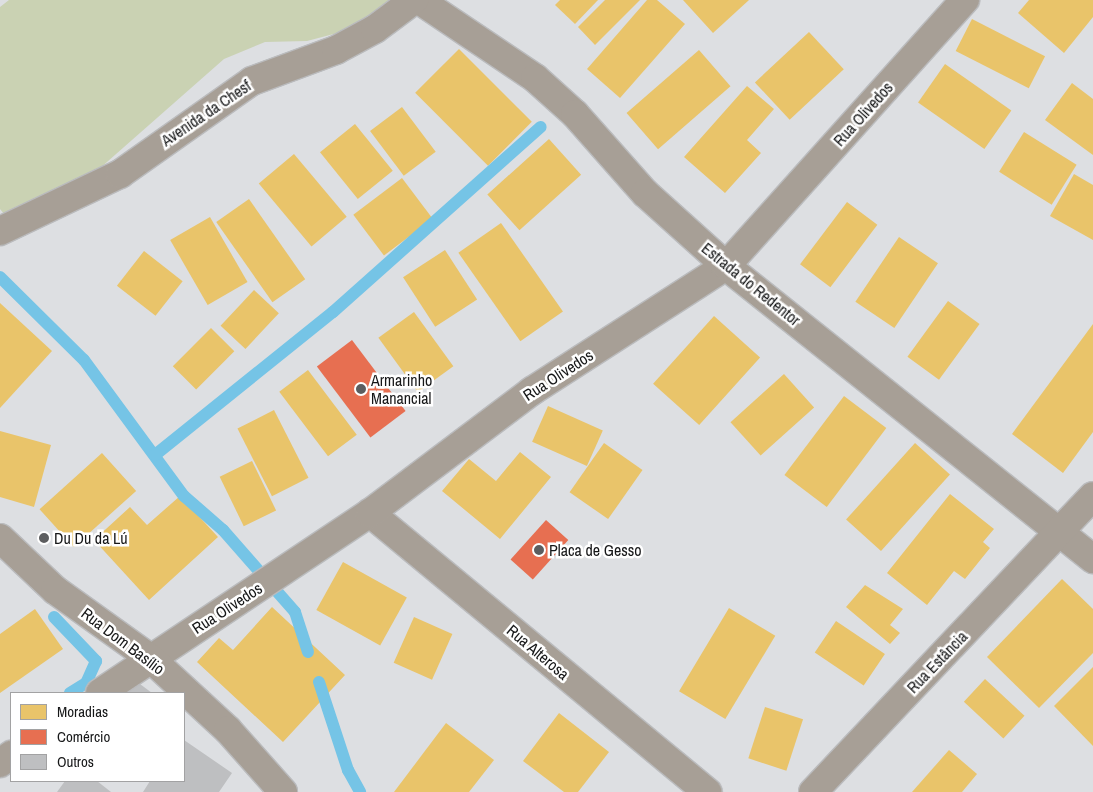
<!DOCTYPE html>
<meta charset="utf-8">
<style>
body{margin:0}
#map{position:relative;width:1093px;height:792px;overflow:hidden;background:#dddfe2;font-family:"Archivo Narrow",sans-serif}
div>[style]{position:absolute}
.green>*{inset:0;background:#cad2b3}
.homes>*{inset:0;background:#e9c46a;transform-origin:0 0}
.shops>*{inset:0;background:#e76f51;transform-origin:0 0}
.stream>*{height:12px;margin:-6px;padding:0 6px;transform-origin:6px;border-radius:6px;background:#75c4e6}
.building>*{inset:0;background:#bebfc1}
.roads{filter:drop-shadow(1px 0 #babbbd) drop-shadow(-1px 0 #babbbd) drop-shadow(0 1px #babbbd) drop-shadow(0 -1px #babbbd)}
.minor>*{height:28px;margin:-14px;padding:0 14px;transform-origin:14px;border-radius:14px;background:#a79f96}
.tertiary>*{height:28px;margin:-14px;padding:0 14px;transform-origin:14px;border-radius:14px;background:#a79f96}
.dots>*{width:14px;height:14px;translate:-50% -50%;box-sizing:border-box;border:2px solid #fff;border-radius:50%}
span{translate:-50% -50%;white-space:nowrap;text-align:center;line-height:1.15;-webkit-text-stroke:5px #fff;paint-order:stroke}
.street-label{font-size:16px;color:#161718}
.poi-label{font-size:16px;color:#161718}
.left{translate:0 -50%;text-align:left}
.legend{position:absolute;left:10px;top:692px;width:175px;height:90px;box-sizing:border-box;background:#fff;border:1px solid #a2a2a3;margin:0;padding:6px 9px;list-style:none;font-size:15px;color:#161718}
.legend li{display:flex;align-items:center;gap:10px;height:25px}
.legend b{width:25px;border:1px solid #a2a2a3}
</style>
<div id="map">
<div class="green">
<div style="clip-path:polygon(9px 0,392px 0,345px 31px,307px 41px,265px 42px,224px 59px,82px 184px,4px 214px,0 209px,0 7px)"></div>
</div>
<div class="homes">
<div style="clip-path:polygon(560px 0,598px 0,575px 24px,555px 5px)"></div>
<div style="clip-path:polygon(605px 0,640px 0,595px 45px,578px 27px)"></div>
<div style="clip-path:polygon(647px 0,657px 0,685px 24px,620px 98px,587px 69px)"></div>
<div style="clip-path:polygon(683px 0,749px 0,713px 33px)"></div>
<div style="clip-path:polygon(1029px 0,1093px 0,1093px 17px,1064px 53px,1018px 13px)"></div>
<div style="left:972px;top:19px;width:82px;height:36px;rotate:27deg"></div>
<div style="left:809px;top:32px;width:51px;height:74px;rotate:47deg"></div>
<div style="left:459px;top:49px;width:103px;height:62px;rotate:45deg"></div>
<div style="left:699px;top:50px;width:48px;height:96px;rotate:49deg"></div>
<div style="left:945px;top:64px;width:81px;height:47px;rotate:35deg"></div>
<div style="clip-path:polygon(1072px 83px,1093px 99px,1093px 155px,1045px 120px)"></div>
<div style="clip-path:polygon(747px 86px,774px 109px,747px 140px,761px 153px,725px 193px,684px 157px)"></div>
<div style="left:402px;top:107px;width:56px;height:40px;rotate:53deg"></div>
<div style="left:355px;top:124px;width:60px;height:45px;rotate:51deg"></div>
<div style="left:1024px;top:132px;width:62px;height:47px;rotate:32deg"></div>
<div style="left:549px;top:139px;width:48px;height:83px;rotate:48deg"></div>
<div style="left:294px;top:154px;width:82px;height:46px;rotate:50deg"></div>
<div style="clip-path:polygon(1074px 174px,1093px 185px,1093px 240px,1050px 216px)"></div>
<div style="left:402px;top:178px;width:51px;height:61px;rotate:53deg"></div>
<div style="left:249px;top:199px;width:98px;height:40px;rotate:55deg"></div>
<div style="left:847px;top:202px;width:38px;height:78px;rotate:37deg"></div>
<div style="left:210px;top:217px;width:75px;height:46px;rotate:60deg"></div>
<div style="left:501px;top:223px;width:108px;height:52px;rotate:55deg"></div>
<div style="left:899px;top:237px;width:47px;height:78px;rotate:34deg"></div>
<div style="left:445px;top:250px;width:59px;height:50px;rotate:57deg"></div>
<div style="left:144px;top:251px;width:49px;height:44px;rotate:38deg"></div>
<div style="left:254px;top:290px;width:34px;height:49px;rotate:43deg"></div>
<div style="left:948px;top:301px;width:39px;height:69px;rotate:36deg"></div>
<div style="clip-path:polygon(0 303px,52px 351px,0 408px)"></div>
<div style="left:414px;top:312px;width:67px;height:44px;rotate:54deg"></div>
<div style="left:714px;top:316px;width:62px;height:91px;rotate:42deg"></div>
<div style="clip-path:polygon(1093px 324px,1093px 432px,1063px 473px,1012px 434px)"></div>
<div style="left:211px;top:328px;width:33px;height:54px;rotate:45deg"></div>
<div style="left:308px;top:370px;width:81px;height:36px;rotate:53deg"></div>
<div style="left:784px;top:374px;width:45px;height:72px;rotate:48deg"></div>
<div style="left:844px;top:396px;width:53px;height:99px;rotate:37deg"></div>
<div style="left:548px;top:406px;width:60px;height:39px;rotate:24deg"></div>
<div style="left:274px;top:410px;width:76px;height:41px;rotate:63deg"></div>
<div style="clip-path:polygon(0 431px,51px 445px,34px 507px,0 497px)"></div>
<div style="left:604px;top:443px;width:47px;height:60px;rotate:35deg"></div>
<div style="left:915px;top:443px;width:47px;height:103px;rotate:42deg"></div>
<div style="clip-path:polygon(520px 452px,551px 477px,500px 539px,442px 491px,469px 459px,496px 481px)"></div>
<div style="left:102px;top:453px;width:51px;height:84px;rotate:48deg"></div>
<div style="left:252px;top:461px;width:55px;height:36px;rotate:64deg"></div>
<div style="clip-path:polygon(950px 494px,994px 529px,983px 542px,990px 548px,965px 579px,954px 571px,927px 605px,887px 573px)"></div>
<div style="clip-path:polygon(180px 496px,218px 537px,149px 600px,94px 540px,130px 507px,147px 525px)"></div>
<div style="left:343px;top:562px;width:73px;height:55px;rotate:29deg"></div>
<div style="clip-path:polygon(1062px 579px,1093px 609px,1093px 653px,1039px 708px,987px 657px)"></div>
<div style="clip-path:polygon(865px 585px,903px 609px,890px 625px,900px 633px,890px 644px,846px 607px)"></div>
<div style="clip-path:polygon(272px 607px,345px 675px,283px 742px,197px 662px,219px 638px,233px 650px)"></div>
<div style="left:729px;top:608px;width:54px;height:97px;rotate:31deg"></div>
<div style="clip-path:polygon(35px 609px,63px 649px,0 693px,0 634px)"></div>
<div style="left:414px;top:617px;width:42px;height:50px;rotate:24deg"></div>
<div style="left:836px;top:621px;width:59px;height:38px;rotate:34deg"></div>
<div style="clip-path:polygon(1093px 667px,1093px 746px,1054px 706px)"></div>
<div style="left:985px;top:679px;width:54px;height:31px;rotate:43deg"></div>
<div style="left:765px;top:707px;width:40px;height:54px;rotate:18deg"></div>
<div style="clip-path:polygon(559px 713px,609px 752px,578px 792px,564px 792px,523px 761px)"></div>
<div style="clip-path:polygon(446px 723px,494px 760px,469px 792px,394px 792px)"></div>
<div style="clip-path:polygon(949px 750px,977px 774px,962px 792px,912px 792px)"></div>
</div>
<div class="shops">
<div style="left:352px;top:340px;width:89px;height:44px;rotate:53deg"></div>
<div style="left:546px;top:520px;width:30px;height:53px;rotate:42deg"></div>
</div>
<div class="stream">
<div style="left:0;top:277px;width:118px;rotate:44.7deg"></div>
<div style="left:84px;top:360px;width:169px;rotate:53.7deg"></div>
<div style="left:184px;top:496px;width:52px;rotate:41.1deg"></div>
<div style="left:223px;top:530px;width:109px;rotate:48.7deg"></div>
<div style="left:295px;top:612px;width:42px;rotate:72deg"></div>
<div style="left:155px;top:455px;width:228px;rotate:-38.8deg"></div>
<div style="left:333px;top:312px;width:278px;rotate:-41.7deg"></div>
<div style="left:54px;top:617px;width:61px;rotate:46.3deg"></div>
<div style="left:96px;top:661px;width:24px;rotate:114deg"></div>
<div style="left:86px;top:683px;width:19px;rotate:148deg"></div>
<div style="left:319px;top:682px;width:93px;rotate:71.8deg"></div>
<div style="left:348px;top:770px;width:25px;rotate:61deg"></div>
</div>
<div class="building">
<div style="clip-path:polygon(136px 681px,152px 693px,127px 693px)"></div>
<div style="clip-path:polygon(184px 740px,232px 773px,219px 792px,143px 792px,150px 781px,184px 781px)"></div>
<div style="clip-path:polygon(65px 781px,97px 781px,111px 792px,57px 792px)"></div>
</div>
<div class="roads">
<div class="minor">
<div style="left:419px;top:0;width:140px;rotate:33.9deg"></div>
<div style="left:535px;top:78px;width:54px;rotate:42deg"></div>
<div style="left:575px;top:114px;width:106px;rotate:48.5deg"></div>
<div style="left:645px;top:193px;width:109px;rotate:42deg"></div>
<div style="left:726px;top:266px;width:470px;rotate:38.6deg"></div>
<div style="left:0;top:231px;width:133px;rotate:-25.4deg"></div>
<div style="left:120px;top:174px;width:161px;rotate:-35.2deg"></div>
<div style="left:252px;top:81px;width:90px;rotate:-20.3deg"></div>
<div style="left:336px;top:50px;width:44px;rotate:-28.3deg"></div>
<div style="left:375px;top:29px;width:49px;rotate:-36.6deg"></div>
<div style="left:370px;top:513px;width:438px;rotate:39.6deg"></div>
<div style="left:100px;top:693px;width:324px;rotate:-33.7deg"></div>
<div style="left:370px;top:513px;width:203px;rotate:-37deg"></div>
<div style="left:532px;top:391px;width:231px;rotate:-32.8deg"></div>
<div style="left:726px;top:266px;width:358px;rotate:-48.1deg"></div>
<div style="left:0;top:763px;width:14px;rotate:-36deg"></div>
<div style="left:813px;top:792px;width:407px;rotate:-46.6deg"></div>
</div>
<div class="tertiary">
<div style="left:0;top:538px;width:76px;rotate:43.4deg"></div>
<div style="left:55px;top:590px;width:117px;rotate:35.6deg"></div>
<div style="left:150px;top:658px;width:106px;rotate:42.7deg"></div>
<div style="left:228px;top:730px;width:83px;rotate:48.4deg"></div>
</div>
</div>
<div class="dots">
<div style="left:361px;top:389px;background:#5c5d5f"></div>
<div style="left:44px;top:538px;background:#5c5d5f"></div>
<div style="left:539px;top:550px;background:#5c5d5f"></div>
</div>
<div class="street-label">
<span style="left:206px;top:113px;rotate:-34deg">Avenida da Chesf</span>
<span style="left:863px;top:114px;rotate:-48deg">Rua Olivedos</span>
<span style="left:751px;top:284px;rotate:39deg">Estrada do Redentor</span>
<span style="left:558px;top:375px;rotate:-33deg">Rua Olivedos</span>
<span style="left:227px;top:608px;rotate:-33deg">Rua Olivedos</span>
<span style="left:123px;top:641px;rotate:37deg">Rua Dom Basílio</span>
<span style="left:538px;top:652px;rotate:40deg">Rua Alterosa</span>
<span style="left:937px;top:662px;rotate:-46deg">Rua Estância</span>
</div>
<div class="poi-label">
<span class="left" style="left:371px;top:389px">Armarinho<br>Manancial</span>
<span class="left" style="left:54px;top:538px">Du Du da Lú</span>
<span class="left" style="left:549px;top:550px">Placa de Gesso</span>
</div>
<ul class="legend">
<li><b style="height:14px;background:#e9c46a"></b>Moradias</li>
<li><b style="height:14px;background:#e76f51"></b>Comércio</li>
<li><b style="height:14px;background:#bebfc1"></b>Outros</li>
</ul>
</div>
